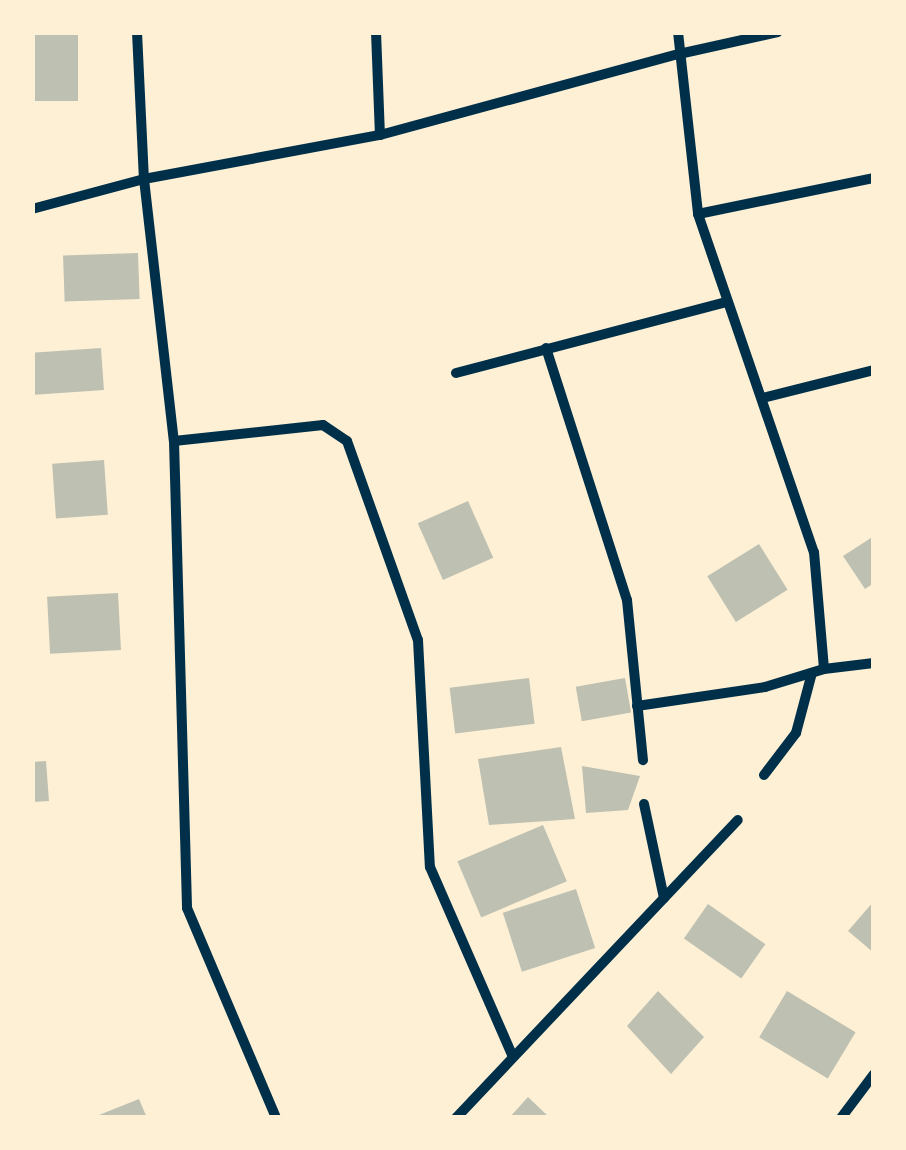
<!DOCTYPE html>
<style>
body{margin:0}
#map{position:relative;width:906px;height:1150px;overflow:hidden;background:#fdf0d5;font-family:"PT Sans Narrow",sans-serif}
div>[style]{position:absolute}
.building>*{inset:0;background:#bec0b2;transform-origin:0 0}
.minor>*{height:10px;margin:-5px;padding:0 5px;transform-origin:5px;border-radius:5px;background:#003049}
span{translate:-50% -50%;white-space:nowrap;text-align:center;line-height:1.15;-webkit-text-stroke:8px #fdf0d5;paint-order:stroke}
.frame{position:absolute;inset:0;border:35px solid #fdf0d5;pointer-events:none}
</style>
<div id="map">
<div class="building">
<div style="left:32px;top:32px;width:46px;height:69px"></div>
<div style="left:138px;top:253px;width:46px;height:75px;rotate:88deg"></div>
<div style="left:101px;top:348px;width:42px;height:69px;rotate:86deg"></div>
<div style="left:104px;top:460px;width:55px;height:52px;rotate:86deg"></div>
<div style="left:468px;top:501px;width:62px;height:55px;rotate:66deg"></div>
<div style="clip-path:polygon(874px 536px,874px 583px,865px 589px,843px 556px)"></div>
<div style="left:759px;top:544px;width:54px;height:61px;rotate:58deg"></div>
<div style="left:118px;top:593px;width:57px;height:71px;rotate:87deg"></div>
<div style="left:529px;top:678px;width:46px;height:80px;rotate:83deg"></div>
<div style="left:625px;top:678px;width:35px;height:50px;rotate:80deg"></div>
<div style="clip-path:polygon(561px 747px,575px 819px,489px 825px,478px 759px)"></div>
<div style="clip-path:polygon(46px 761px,49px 801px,32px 802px,32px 762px)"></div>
<div style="clip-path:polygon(582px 766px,640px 776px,628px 810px,586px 813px)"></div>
<div style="left:543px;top:825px;width:61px;height:93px;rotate:67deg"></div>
<div style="left:576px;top:889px;width:62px;height:77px;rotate:72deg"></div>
<div style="clip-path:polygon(874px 901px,874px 953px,848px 931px)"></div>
<div style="left:708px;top:904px;width:70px;height:42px;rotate:35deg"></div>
<div style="clip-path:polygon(658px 991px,704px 1037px,671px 1074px,627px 1026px)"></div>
<div style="left:787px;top:991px;width:80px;height:54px;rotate:31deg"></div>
<div style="clip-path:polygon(528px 1097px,550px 1118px,509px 1118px)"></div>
<div style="clip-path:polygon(139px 1099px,147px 1118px,94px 1118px,94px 1117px)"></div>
</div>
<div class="minor">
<div style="left:137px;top:32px;width:147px;rotate:87.3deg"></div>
<div style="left:144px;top:179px;width:264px;rotate:83.5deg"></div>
<div style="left:174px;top:441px;width:467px;rotate:88.4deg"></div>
<div style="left:187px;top:908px;width:228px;rotate:67deg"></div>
<div style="left:376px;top:32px;width:103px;rotate:87.8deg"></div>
<div style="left:678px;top:32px;width:183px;rotate:83.7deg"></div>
<div style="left:698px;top:214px;width:357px;rotate:71.1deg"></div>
<div style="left:814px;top:552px;width:117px;rotate:85.1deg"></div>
<div style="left:32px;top:209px;width:116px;rotate:-15deg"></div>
<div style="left:144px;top:179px;width:240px;rotate:-10.6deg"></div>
<div style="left:380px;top:135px;width:310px;rotate:-15.2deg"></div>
<div style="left:679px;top:54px;width:101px;rotate:-12.5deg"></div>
<div style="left:698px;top:214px;width:180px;rotate:-11.6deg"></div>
<div style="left:546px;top:348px;width:265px;rotate:72.2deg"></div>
<div style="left:627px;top:600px;width:161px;rotate:84.3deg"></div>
<div style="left:456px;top:373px;width:280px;rotate:-14.7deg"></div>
<div style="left:763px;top:398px;width:114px;rotate:-14.2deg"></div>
<div style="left:174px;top:441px;width:150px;rotate:-6.1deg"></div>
<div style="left:323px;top:425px;width:29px;rotate:34deg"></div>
<div style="left:347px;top:441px;width:211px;rotate:70.4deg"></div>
<div style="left:418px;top:640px;width:227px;rotate:87deg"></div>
<div style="left:430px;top:867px;width:207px;rotate:66.4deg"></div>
<div style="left:637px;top:706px;width:129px;rotate:-8.4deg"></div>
<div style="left:765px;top:687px;width:62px;rotate:-17deg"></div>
<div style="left:824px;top:669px;width:50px;rotate:-6.8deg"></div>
<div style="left:764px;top:775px;width:53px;rotate:-52.7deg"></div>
<div style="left:796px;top:733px;width:62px;rotate:-75.1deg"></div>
<div style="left:644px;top:804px;width:96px;rotate:78deg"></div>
<div style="left:456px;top:1118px;width:410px;rotate:-46.6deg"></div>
<div style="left:841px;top:1118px;width:55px;rotate:-53.1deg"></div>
</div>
<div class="frame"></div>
</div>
